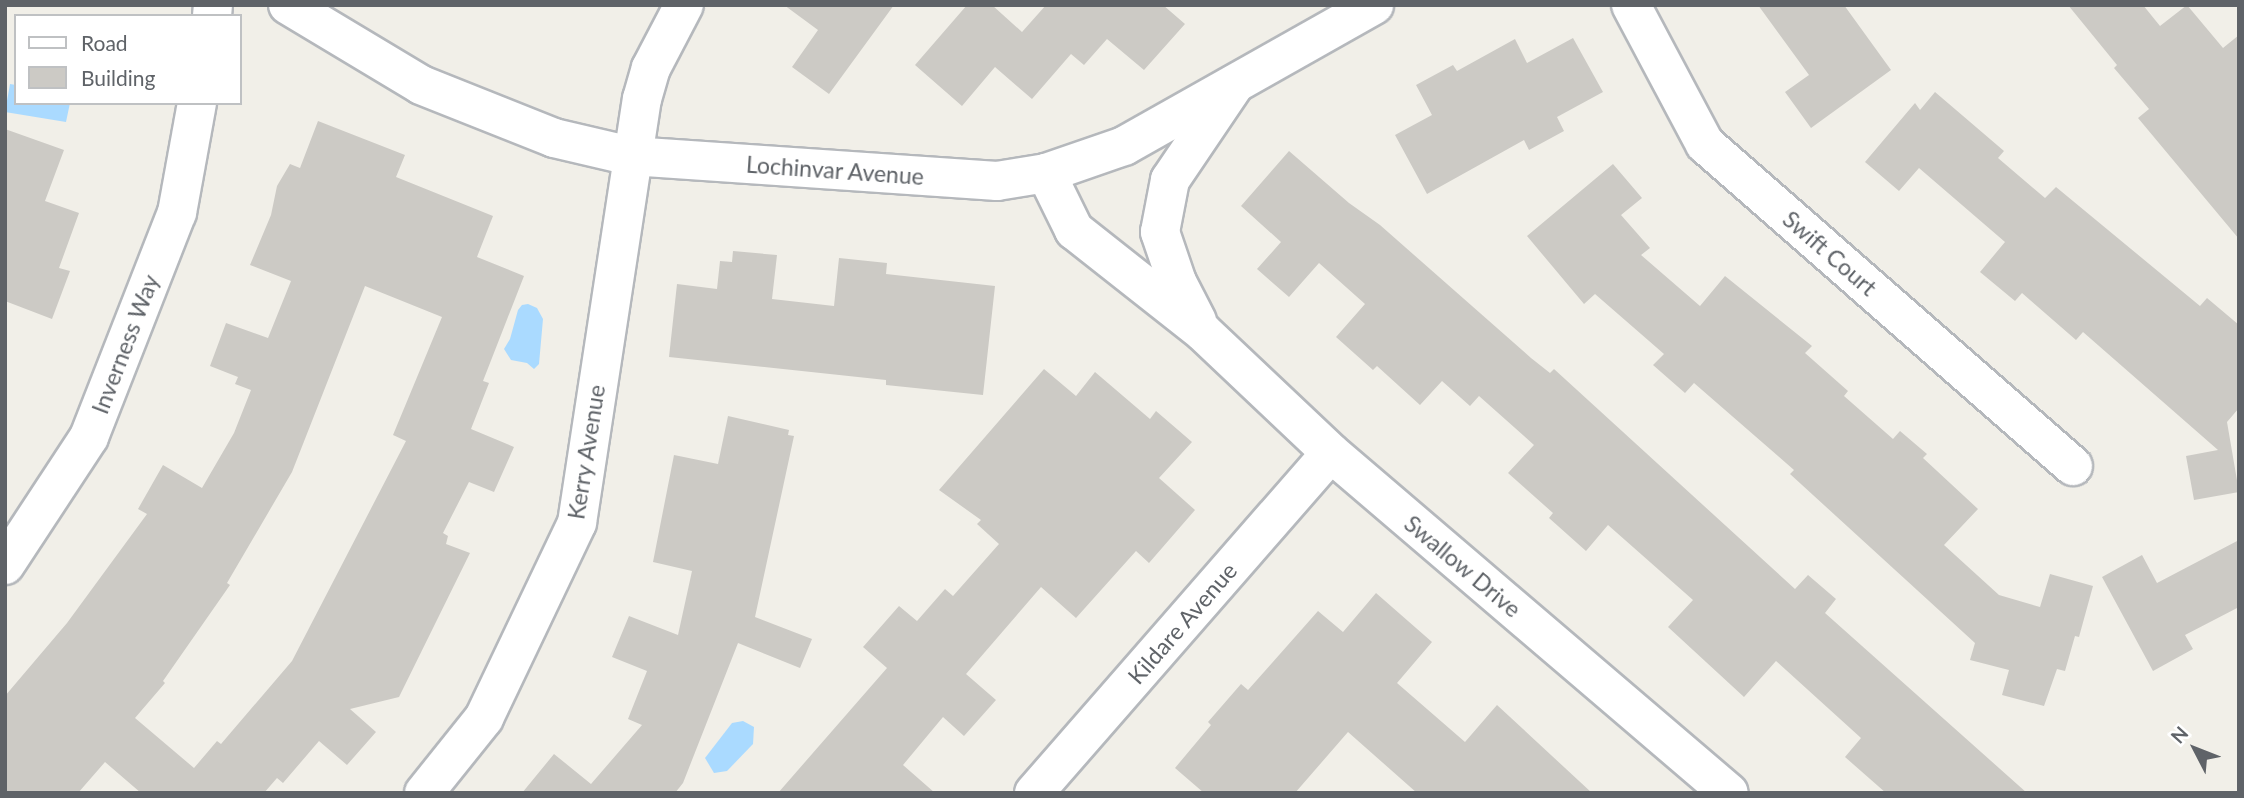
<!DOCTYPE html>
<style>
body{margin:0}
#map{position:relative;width:2244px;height:798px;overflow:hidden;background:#f1efe8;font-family:Lato,sans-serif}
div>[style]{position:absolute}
.water>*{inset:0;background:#aadaff}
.building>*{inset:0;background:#cccac5}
.roads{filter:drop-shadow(2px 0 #b5b8bc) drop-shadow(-2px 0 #b5b8bc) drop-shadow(0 2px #b5b8bc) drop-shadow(0 -2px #b5b8bc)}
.minor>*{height:38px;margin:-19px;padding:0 19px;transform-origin:19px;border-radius:19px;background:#fff}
span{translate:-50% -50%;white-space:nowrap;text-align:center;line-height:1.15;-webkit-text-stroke:7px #fff;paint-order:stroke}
.street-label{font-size:23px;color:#5f6368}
.frame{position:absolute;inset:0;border:7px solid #5f6368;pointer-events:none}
.legend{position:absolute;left:14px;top:14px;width:228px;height:91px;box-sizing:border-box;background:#fff;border:2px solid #bfc1c3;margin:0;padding:9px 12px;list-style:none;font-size:21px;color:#5f6368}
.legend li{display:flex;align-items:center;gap:14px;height:35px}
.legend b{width:35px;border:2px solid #bfc1c3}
.north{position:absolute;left:2160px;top:714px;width:70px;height:70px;-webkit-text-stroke:5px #fff;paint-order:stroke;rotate:312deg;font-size:19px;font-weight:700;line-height:28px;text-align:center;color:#5f6368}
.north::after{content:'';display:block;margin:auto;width:24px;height:32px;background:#5f6368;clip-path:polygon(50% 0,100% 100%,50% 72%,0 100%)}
</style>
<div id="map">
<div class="water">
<div style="clip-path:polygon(10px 84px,16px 85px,16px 103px,70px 103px,66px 122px,5px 112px)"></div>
<div style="clip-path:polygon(528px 304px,537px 308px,543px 319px,539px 364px,534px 369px,527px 363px,511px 360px,504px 349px,510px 339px,518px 310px,522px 305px)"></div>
<div style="clip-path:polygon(743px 721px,754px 727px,753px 744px,727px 771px,714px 773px,705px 758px,732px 723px)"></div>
</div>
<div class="building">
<div style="clip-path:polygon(784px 5px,894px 5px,829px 94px,792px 67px,818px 30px)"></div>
<div style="clip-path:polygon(967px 5px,992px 5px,1022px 32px,1046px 5px,1163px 5px,1185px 24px,1144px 70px,1107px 39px,1084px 65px,1071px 54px,1032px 99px,995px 67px,962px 106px,915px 65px)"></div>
<div style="clip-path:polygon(1758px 5px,1844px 5px,1891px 70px,1811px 128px,1785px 92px,1809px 75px)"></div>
<div style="clip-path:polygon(2068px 5px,2143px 5px,2160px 26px,2187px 5px,2223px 48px,2239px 35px,2239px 239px,2138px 118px,2149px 109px,2114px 68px,2117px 65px)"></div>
<div style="clip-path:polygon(1573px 38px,1603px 92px,1557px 117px,1564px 131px,1529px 150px,1524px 140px,1427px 194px,1395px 135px,1432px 115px,1416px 85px,1453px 65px,1457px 71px,1515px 39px,1527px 63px)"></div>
<div style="clip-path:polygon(1935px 92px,2004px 151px,1998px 158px,2045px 198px,2056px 187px,2200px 306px,2207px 298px,2239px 325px,2239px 408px,2227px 422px,2239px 492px,2194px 500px,2186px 456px,2218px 450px,2083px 332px,2076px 340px,2022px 293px,2015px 301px,1980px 272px,2005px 242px,1919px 168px,1899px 191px,1865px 162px,1915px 103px,1920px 110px)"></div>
<div style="clip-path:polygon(evenodd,318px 121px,405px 155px,396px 177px,493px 216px,477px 257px,524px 276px,483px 381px,489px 383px,471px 429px,514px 447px,494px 492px,469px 482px,443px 533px,448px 536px,446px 544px,470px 553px,399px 697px,350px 709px,376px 732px,347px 765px,319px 741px,283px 783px,277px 778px,264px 793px,141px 793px,105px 762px,78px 793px,5px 793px,5px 696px,67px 623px,147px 514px,138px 509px,163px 465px,202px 488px,234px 433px,251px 390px,235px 384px,238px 377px,210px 366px,226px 323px,268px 338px,291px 281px,250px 265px,271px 215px,277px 186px,290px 164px,300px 168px,318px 121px,365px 286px,442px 317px,393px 435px,406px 441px,292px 661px,221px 744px,217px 741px,194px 768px,135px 718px,165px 683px,163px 681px,230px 585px,227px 583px,292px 472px,365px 286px)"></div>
<div style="clip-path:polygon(5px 129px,64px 150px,45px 201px,79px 213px,59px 268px,70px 271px,52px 319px,5px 301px)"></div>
<div style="clip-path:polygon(1289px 151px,1349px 203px,1380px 225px,1531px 358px,1550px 373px,1554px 369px,1795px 589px,1808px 575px,1836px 599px,1825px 613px,2027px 793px,1886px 793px,1845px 757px,1861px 738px,1776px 661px,1744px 697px,1668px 627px,1693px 600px,1608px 525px,1586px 551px,1549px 518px,1553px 513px,1508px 473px,1534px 445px,1479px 396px,1470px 406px,1442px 381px,1420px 405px,1377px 366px,1373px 370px,1336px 337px,1365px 304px,1319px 263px,1289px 297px,1257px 269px,1281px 242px,1241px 206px)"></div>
<div style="clip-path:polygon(1613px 164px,1642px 198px,1621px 215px,1650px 248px,1641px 255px,1700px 306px,1725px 276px,1812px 346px,1805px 353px,1848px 391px,1844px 396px,1893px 439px,1900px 431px,1927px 454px,1923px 458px,1978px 509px,1944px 545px,1999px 595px,2040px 607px,2050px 574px,2093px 586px,2079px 637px,2075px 636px,2065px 671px,2057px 669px,2044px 706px,2002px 695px,2009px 670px,1970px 660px,1975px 643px,1790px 474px,1794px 470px,1694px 383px,1685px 393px,1653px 365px,1664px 354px,1595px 294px,1584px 304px,1527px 236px)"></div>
<div style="clip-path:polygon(733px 251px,777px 255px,772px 299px,834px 306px,839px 258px,887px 263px,886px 274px,995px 286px,983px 395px,886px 385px,886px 380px,669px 357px,677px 284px,717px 289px,720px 261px,732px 262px)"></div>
<div style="clip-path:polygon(1044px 369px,1076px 396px,1095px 372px,1150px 419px,1156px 411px,1192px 442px,1159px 478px,1195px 510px,1149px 563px,1136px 551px,1076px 618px,1041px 587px,966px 674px,996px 700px,964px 736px,943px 717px,903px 765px,935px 793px,778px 793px,887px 668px,863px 647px,899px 606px,917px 621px,945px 589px,953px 596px,999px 544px,977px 524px,981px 520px,939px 490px)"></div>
<div style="clip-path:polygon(728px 416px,789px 430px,788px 435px,794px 436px,755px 617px,812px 639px,800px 668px,738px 643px,683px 783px,675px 793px,522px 793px,554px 754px,591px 784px,642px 725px,628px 719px,647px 671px,612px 657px,629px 616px,678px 635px,692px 571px,653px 562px,674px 455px,718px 464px)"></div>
<div style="clip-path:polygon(2239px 540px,2239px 607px,2185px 635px,2193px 649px,2153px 671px,2102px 577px,2142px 555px,2157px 583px)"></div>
<div style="clip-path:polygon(1376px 593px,1432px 642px,1397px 683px,1465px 742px,1497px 705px,1592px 793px,1417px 793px,1348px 732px,1295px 793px,1204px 793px,1175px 768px,1211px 725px,1208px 722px,1241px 684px,1248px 690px,1318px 611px,1343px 632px)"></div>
</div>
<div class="roads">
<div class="minor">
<div style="left:288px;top:5px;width:155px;rotate:31deg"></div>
<div style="left:421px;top:85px;width:143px;rotate:21.7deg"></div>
<div style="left:554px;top:138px;width:79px;rotate:13.2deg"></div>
<div style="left:631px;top:156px;width:367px;rotate:3.9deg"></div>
<div style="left:997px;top:181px;width:50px;rotate:-9.3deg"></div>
<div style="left:1046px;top:173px;width:83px;rotate:-19.1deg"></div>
<div style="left:1124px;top:146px;width:287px;rotate:-29.4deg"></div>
<div style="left:1631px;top:5px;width:157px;rotate:62deg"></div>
<div style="left:1705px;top:144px;width:489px;rotate:41.2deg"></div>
<div style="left:212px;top:16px;width:11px;rotate:-85deg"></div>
<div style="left:1046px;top:173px;width:64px;rotate:63.8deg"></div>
<div style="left:1074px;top:230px;width:164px;rotate:38.3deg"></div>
<div style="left:1203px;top:332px;width:176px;rotate:43.4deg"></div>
<div style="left:1331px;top:453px;width:523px;rotate:40.51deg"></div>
<div style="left:1197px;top:321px;width:44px;rotate:-117.1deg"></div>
<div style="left:1177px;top:282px;width:53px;rotate:-108.8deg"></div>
<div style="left:1160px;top:232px;width:53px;rotate:-79.1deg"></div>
<div style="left:1170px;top:180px;width:116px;rotate:-55.9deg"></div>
<div style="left:5px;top:565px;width:153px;rotate:-56.7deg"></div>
<div style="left:89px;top:437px;width:241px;rotate:-68.6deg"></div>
<div style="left:177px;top:213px;width:112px;rotate:-79.7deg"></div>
<div style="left:424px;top:793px;width:96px;rotate:-51.3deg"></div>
<div style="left:484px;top:718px;width:216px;rotate:-64.5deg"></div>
<div style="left:577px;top:523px;width:429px;rotate:-81.3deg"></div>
<div style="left:642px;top:99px;width:32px;rotate:-74deg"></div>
<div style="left:651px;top:68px;width:71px;rotate:-62.4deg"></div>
<div style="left:1034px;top:793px;width:451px;rotate:-48.9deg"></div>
</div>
</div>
<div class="street-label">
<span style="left:835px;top:170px;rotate:4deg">Lochinvar Avenue</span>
<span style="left:1830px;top:253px;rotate:41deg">Swift Court</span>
<span style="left:125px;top:344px;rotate:-69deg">Inverness Way</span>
<span style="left:586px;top:452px;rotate:-81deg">Kerry Avenue</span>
<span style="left:1463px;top:566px;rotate:40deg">Swallow Drive</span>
<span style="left:1182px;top:623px;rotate:-49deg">Kildare Avenue</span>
</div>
<div class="frame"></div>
<ul class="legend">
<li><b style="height:9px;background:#fff"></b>Road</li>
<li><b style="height:19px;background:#cccac5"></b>Building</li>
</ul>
<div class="north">N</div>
</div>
